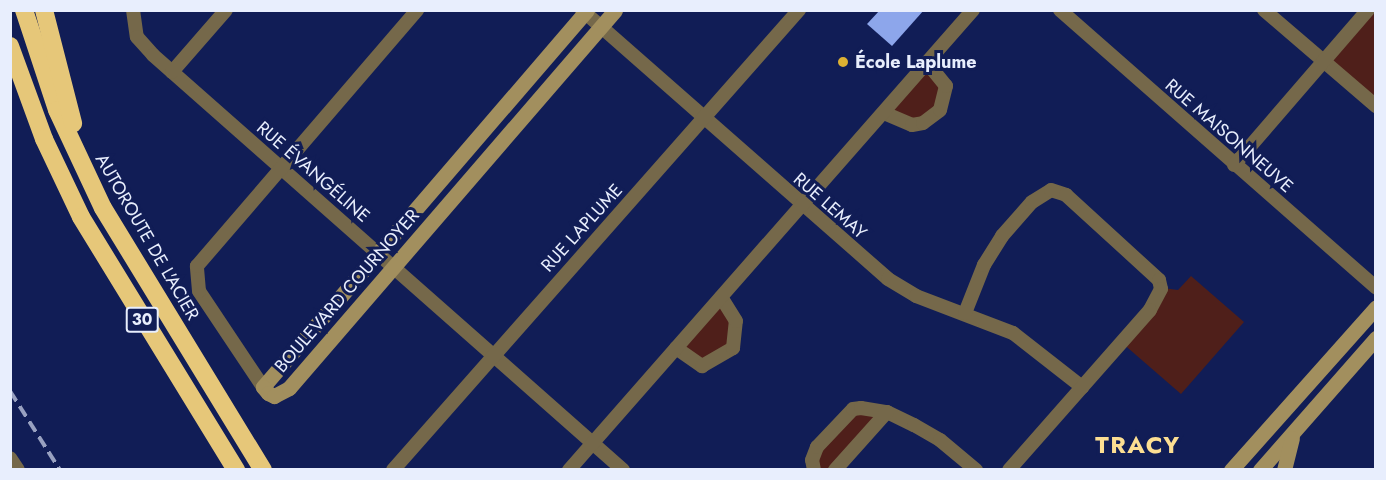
<!DOCTYPE html>
<meta charset="utf-8">
<style>
body{margin:0}
#map{position:relative;width:1386px;height:480px;overflow:hidden;background:#111d56;font-family:Jost,sans-serif}
div>[style]{position:absolute}
.green>*{inset:0;background:#4f1f1a}
.building>*{inset:0;background:#8da6eb}
.street>*{height:14px;margin:-7px;padding:0 7px;transform-origin:7px;border-radius:7px;background:#75684a}
.secondary>*{height:15px;margin:-7.5px;padding:0 7.5px;transform-origin:7.5px;border-radius:7.5px;background:#a28f5e}
.highway>*{height:18px;margin:-9px;padding:0 9px;transform-origin:9px;border-radius:9px;background:#e6c779}
.rail>*{height:4px;margin-top:-2px;transform-origin:0;background:repeating-linear-gradient(90deg,#99a1c0 0 12px,transparent 0 18px)}
.dots>*{width:16px;height:16px;translate:-50% -50%;box-sizing:border-box;border:3px solid #111d56;border-radius:50%}
span{translate:-50% -50%;white-space:nowrap;text-align:center;line-height:1.15;-webkit-text-stroke:6px #111d56;paint-order:stroke}
.shield-label span{padding:2px 4px;background:#111d56;border:2px solid;border-radius:4px;-webkit-text-stroke-width:0}
.shield-label{font-size:16px;color:#e8eefd;font-weight:700}
.poi-label{font-size:18px;color:#e8eefd;font-weight:700}
.left{translate:0 -50%;text-align:left}
.street-label{font-size:18px;color:#e8eefd}
.district-label{font-size:24px;color:#fcde92;font-weight:700;letter-spacing:1.5px}
.frame{position:absolute;inset:0;border:12px solid #e8eefd;pointer-events:none}
</style>
<div id="map">
<div class="green">
<div style="clip-path:polygon(1373px 11px,1375px 11px,1375px 105px,1327px 63px)"></div>
<div style="clip-path:polygon(928px 67px,945px 94px,923px 122px,886px 115px)"></div>
<div style="clip-path:polygon(1191px 276px,1244px 322px,1181px 394px,1121px 342px,1163px 288px,1178px 290px)"></div>
<div style="clip-path:polygon(725px 301px,735px 340px,711px 362px,680px 349px)"></div>
<div style="clip-path:polygon(854px 410px,883px 413px,832px 470px,817px 469px,814px 454px)"></div>
</div>
<div class="building">
<div style="clip-path:polygon(880px 10px,924px 10px,892px 46px,867px 24px)"></div>
</div>
<div class="street">
<div style="left:133px;top:10px;width:27px;rotate:82deg"></div>
<div style="left:137px;top:37px;width:24px;rotate:48deg"></div>
<div style="left:153px;top:55px;width:627px;rotate:41.44deg"></div>
<div style="left:582px;top:10px;width:407px;rotate:41.3deg"></div>
<div style="left:888px;top:279px;width:33px;rotate:31deg"></div>
<div style="left:916px;top:296px;width:104px;rotate:20.9deg"></div>
<div style="left:1013px;top:333px;width:88px;rotate:38deg"></div>
<div style="left:1060px;top:10px;width:421px;rotate:41.3deg"></div>
<div style="left:1264px;top:10px;width:148px;rotate:40.6deg"></div>
<div style="left:172px;top:72px;width:82px;rotate:-48.9deg"></div>
<div style="left:884px;top:113px;width:30px;rotate:23deg"></div>
<div style="left:912px;top:125px;width:11px;rotate:-10deg"></div>
<div style="left:923px;top:123px;width:21px;rotate:-37deg"></div>
<div style="left:940px;top:110px;width:25px;rotate:-76deg"></div>
<div style="left:946px;top:86px;width:28px;rotate:-129deg"></div>
<div style="left:1234px;top:165px;width:205px;rotate:-49.2deg"></div>
<div style="left:965px;top:313px;width:52px;rotate:-68.4deg"></div>
<div style="left:984px;top:265px;width:34px;rotate:-58deg"></div>
<div style="left:1002px;top:236px;width:45px;rotate:-48.6deg"></div>
<div style="left:1032px;top:202px;width:22px;rotate:-32deg"></div>
<div style="left:1051px;top:190px;width:16px;rotate:18deg"></div>
<div style="left:1066px;top:195px;width:126px;rotate:42.4deg"></div>
<div style="left:1159px;top:280px;width:9px;rotate:77deg"></div>
<div style="left:1161px;top:289px;width:24px;rotate:118deg"></div>
<div style="left:1150px;top:310px;width:213px;rotate:131.4deg"></div>
<div style="left:676px;top:348px;width:32px;rotate:35deg"></div>
<div style="left:702px;top:366px;width:36px;rotate:-30deg"></div>
<div style="left:733px;top:348px;width:27px;rotate:-84deg"></div>
<div style="left:736px;top:321px;width:28px;rotate:-122deg"></div>
<div style="left:263px;top:387px;width:115px;rotate:-123.7deg"></div>
<div style="left:199px;top:291px;width:25px;rotate:-95deg"></div>
<div style="left:197px;top:266px;width:338px;rotate:-49.3deg"></div>
<div style="left:10px;top:458px;width:14px;rotate:56deg"></div>
<div style="left:393px;top:470px;width:614px;rotate:-48.57deg"></div>
<div style="left:569px;top:470px;width:612px;rotate:-48.71deg"></div>
<div style="left:814px;top:470px;width:10px;rotate:-101deg"></div>
<div style="left:812px;top:460px;width:14px;rotate:-69deg"></div>
<div style="left:817px;top:447px;width:52px;rotate:-46.5deg"></div>
<div style="left:853px;top:409px;width:8px;rotate:-7deg"></div>
<div style="left:861px;top:408px;width:26px;rotate:9deg"></div>
<div style="left:887px;top:412px;width:30px;rotate:26deg"></div>
<div style="left:914px;top:425px;width:30px;rotate:30deg"></div>
<div style="left:940px;top:440px;width:47px;rotate:39.8deg"></div>
<div style="left:835px;top:470px;width:78px;rotate:-48.1deg"></div>
</div>
<div class="secondary">
<div style="left:587px;top:10px;width:497px;rotate:130.7deg"></div>
<div style="left:263px;top:387px;width:8px;rotate:50deg"></div>
<div style="left:268px;top:393px;width:7px;rotate:27deg"></div>
<div style="left:274px;top:396px;width:17px;rotate:-28deg"></div>
<div style="left:289px;top:388px;width:499px;rotate:-49.2deg"></div>
<div style="left:1231px;top:470px;width:218px;rotate:-48.3deg"></div>
<div style="left:1260px;top:470px;width:176px;rotate:-48.7deg"></div>
<div style="left:1284px;top:470px;width:33px;rotate:-76deg"></div>
</div>
<div class="highway">
<div style="left:24px;top:10px;width:105px;rotate:71.7deg"></div>
<div style="left:57px;top:110px;width:108px;rotate:64.9deg"></div>
<div style="left:103px;top:208px;width:307px;rotate:58.6deg"></div>
<div style="left:44px;top:10px;width:117px;rotate:75.6deg"></div>
<div style="left:10px;top:46px;width:99px;rotate:69.9deg"></div>
<div style="left:44px;top:139px;width:86px;rotate:64.6deg"></div>
<div style="left:81px;top:217px;width:297px;rotate:58.5deg"></div>
</div>
<div class="rail">
<div style="left:10px;top:391px;width:93px;rotate:57.7deg"></div>
</div>
<div class="dots">
<div style="left:843px;top:62px;background:#ddb133"></div>
</div>
<div class="shield-label">
<span style="left:142px;top:320px">30</span>
</div>
<div class="poi-label">
<span class="left" style="left:855px;top:62px">École Laplume</span>
</div>
<div class="street-label">
<span style="left:1229px;top:136px;rotate:41deg">RUE MAISONNEUVE</span>
<span style="left:313px;top:172px;rotate:41deg">RUE ÉVANGÉLINE</span>
<span style="left:830px;top:206px;rotate:41deg">RUE LEMAY</span>
<span style="left:582px;top:228px;rotate:-48deg">RUE LAPLUME</span>
<span style="left:147px;top:237px;rotate:60deg">AUTOROUTE DE L'ACIER</span>
<span style="left:347px;top:291px;rotate:-49deg">BOULEVARD COURNOYER</span>
</div>
<div class="district-label">
<span style="left:1138px;top:445px">TRACY</span>
</div>
<div class="frame"></div>
</div>
